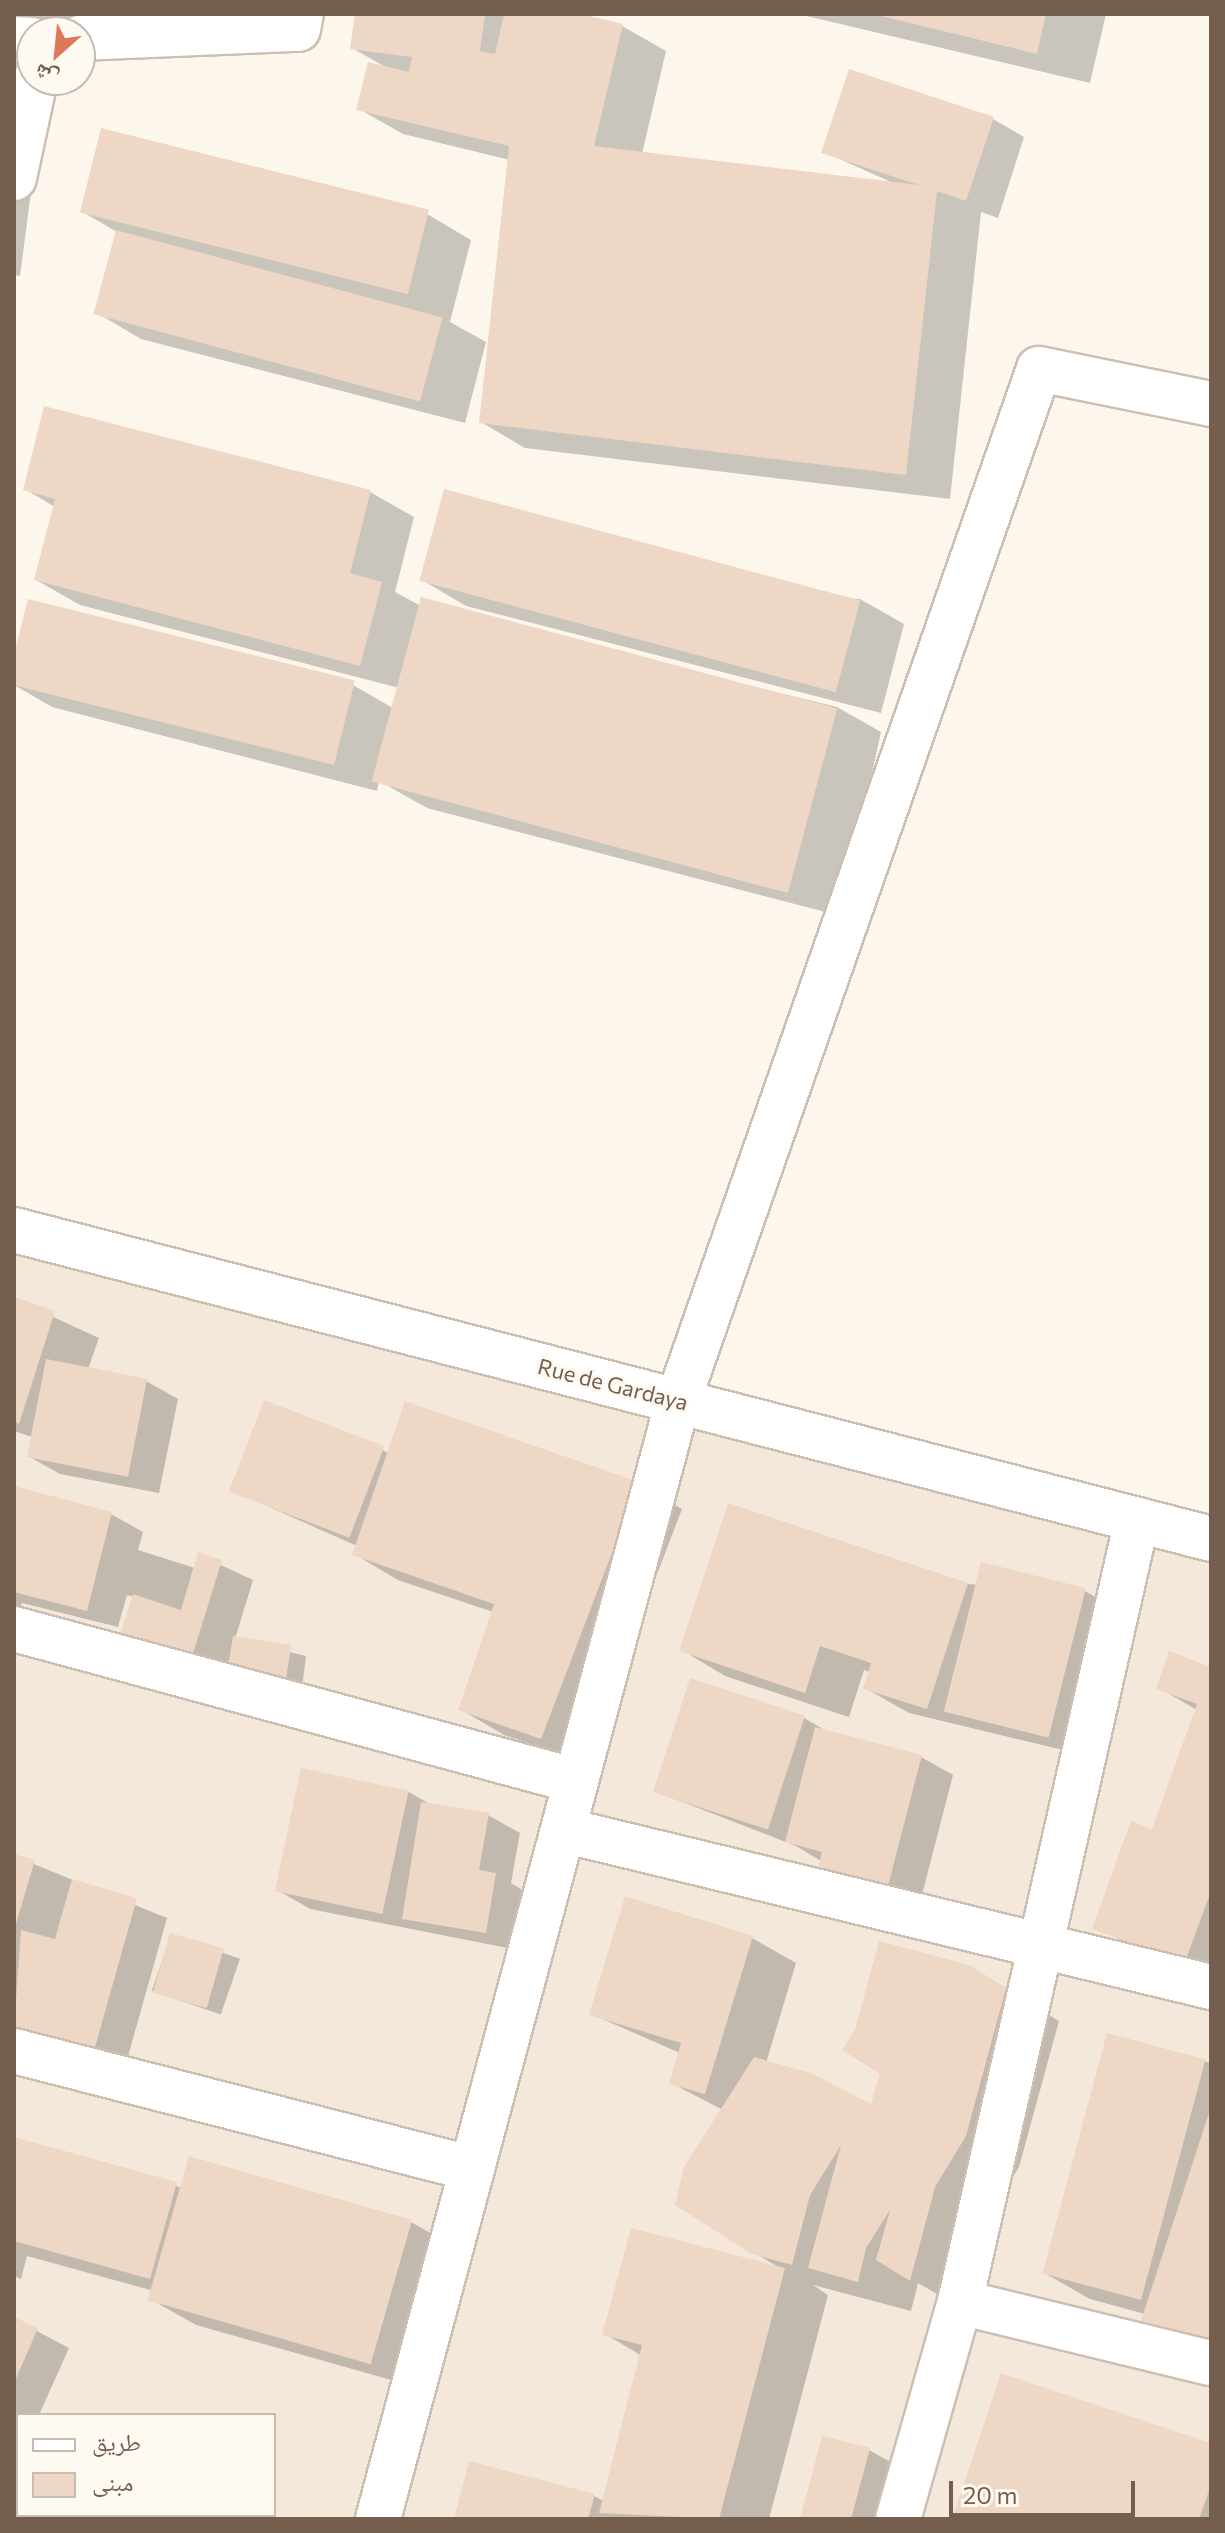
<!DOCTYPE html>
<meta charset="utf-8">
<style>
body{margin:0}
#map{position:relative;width:1225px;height:2533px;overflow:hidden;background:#fcf6ec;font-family:Commissioner,"Noto Naskh Arabic",sans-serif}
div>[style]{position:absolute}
.residential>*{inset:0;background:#f3e8da}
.shadow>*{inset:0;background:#0003;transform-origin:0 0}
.building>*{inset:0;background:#efd7c5;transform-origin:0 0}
.roads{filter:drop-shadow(2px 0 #cebeb1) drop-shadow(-2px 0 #cebeb1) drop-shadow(0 2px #cebeb1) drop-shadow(0 -2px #cebeb1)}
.street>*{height:44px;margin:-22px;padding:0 22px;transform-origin:22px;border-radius:22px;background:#fff}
.secondary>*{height:44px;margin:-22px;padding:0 22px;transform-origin:22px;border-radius:22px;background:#fff}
span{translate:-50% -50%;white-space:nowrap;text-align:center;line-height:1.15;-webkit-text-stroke:6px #fefaf2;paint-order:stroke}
.street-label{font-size:22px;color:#765e4f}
.frame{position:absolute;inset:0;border:16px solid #765e4f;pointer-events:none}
.legend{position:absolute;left:16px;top:2413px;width:260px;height:104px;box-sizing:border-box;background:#fefaf2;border:2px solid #c8bcb1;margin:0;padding:10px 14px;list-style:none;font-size:24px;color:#765e4f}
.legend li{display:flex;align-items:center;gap:16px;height:40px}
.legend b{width:40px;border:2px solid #c8bcb1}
.north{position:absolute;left:16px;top:16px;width:80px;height:80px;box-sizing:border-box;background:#fefaf2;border:2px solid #c8bcb1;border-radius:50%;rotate:207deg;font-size:22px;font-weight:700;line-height:32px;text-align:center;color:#765e4f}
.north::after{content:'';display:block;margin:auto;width:28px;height:36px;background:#dd795a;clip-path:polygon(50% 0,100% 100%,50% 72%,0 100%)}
.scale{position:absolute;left:949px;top:2481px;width:186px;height:36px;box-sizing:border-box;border:4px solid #765e4f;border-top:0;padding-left:10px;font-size:24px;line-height:28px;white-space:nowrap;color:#765e4f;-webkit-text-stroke:6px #fefaf2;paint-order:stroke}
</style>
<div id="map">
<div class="residential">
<div style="clip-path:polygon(evenodd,14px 1227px,1211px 1515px,1211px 2519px,14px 2519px,14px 1227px,18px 2415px,274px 2415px,274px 2515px,18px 2515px,18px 2415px)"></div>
</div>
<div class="shadow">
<div style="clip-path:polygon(14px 14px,169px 14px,68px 28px)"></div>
<div style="clip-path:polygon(357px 14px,572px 14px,622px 26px,666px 51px,642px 154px,891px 182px,824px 152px,993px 119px,1024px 137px,998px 218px,981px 212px,950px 499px,525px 448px,481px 422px,510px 160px,403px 134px,359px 109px,387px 68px,352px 48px)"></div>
<div style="clip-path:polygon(798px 14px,1106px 14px,1090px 83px)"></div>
<div style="clip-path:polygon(14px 84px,43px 101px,20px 276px,14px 275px)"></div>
<div style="clip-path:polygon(81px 211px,427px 214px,471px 240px,450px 322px,486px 342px,465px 423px,141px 339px,97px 313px,117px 232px)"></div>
<div style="clip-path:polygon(25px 489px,370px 492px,414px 517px,395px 592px,421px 606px,837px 707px,881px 732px,841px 916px,427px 808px,379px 781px,377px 791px,52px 707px,14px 685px,30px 601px,353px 685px,398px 711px,403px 689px,80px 605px,36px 580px,55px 507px)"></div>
<div style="clip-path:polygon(422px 580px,860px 599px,904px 624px,881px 713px,466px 606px)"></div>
<div style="clip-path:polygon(14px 1299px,99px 1338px,88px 1369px,146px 1381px,178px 1399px,159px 1493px,60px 1474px,28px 1456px,32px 1437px,14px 1431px)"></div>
<div style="clip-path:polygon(265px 1403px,389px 1453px,638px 1484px,682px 1509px,585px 1762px,504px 1735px,460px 1709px,493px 1612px,398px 1580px,354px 1554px,357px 1546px,231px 1490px)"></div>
<div style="clip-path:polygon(evenodd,14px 1488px,111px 1514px,143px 1532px,138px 1550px,195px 1568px,199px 1555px,253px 1580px,235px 1639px,306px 1656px,302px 1688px,245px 1680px,228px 1661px,223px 1677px,152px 1656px,121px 1637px,134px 1597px,127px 1595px,118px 1627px,22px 1603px,14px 1624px,14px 1488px,244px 1672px,296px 1680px,295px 1684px,244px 1676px,244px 1672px)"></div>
<div style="clip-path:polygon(967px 1584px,1085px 1591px,1116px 1609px,1080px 1754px,909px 1713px,865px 1688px,870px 1672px,864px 1670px,849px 1717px,725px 1676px,682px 1650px)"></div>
<div style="clip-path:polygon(1211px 1669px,1211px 1979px,1094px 1928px,1153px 1832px,1197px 1710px,1159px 1688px)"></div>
<div style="clip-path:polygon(804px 1718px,830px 1733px,921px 1757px,953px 1775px,916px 1918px,796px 1846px,654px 1791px)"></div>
<div style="clip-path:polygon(302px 1771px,409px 1792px,433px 1806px,488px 1815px,520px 1833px,511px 1883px,527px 1893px,517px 1950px,310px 1909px,279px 1891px)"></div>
<div style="clip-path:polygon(14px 1856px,167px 1918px,125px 2067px,14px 2041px)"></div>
<div style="left:171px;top:1935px;width:73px;height:59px;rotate:19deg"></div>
<div style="clip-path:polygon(752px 1938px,796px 1963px,766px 2063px,873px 2107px,968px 1967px,1059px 2021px,1019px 2167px,988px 2218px,963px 2309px,918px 2283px,911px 2311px,813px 2285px,828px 2295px,769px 2519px,456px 2519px,594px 2496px,604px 2501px,642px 2356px,605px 2334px,780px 2268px,753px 2252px,723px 2110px,671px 2083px,680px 2053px,591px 2014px)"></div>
<div style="clip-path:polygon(1205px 2061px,1211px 2064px,1211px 2361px,1145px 2314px,1090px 2299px,1046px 2274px)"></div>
<div style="clip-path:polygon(14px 2139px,183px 2188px,411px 2222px,455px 2247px,416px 2387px,196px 2325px,152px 2300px,154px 2291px,27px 2256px,21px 2279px,14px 2276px)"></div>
<div style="clip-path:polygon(14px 2319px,69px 2348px,39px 2415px,18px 2415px,14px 2468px)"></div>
<div style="clip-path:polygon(1211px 2445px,1211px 2519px,954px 2519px)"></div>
<div style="clip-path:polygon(869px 2450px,901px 2468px,887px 2519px,802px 2519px)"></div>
</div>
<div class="building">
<div style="clip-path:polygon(355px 14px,485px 14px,480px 51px,495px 54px,504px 14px,581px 14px,623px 24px,594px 146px,919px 185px,821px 153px,849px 69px,994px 117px,966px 201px,937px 191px,906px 475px,479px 423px,509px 146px,356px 110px,368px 62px,409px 72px,412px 57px,350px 49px)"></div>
<div style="clip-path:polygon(873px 14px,1046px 14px,1037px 54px)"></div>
<div style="left:101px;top:128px;width:338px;height:87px;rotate:14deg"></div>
<div style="left:116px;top:230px;width:338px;height:87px;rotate:15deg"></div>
<div style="clip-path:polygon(44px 406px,371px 490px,350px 573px,382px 582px,360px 666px,34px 580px,55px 499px,23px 490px)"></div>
<div style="left:444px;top:489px;width:431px;height:95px;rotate:15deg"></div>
<div style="left:421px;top:597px;width:431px;height:191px;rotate:15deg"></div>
<div style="left:28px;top:599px;width:337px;height:87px;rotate:14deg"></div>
<div style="clip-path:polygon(14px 1297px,55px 1311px,19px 1424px,14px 1422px)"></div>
<div style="left:46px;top:1359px;width:103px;height:100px;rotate:11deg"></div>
<div style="left:264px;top:1400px;width:129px;height:98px;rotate:21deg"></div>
<div style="clip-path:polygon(405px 1401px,639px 1482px,541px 1739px,458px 1710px,494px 1604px,352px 1555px)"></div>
<div style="clip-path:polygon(14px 1486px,112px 1512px,87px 1611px,14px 1592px)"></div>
<div style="clip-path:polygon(728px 1503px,968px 1583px,927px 1709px,863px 1689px,871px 1663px,820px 1646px,805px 1693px,679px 1651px)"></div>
<div style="clip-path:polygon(198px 1552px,222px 1560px,191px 1660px,119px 1638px,133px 1594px,181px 1610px)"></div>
<div style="left:981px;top:1562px;width:108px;height:154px;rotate:14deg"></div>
<div style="left:233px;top:1636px;width:59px;height:36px;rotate:9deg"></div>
<div style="clip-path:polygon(1169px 1651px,1211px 1667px,1211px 1891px,1185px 1962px,1092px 1929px,1131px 1821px,1152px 1829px,1197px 1704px,1156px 1689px)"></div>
<div style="left:690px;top:1678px;width:121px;height:120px;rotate:18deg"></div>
<div style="clip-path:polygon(815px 1727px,922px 1755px,884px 1901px,814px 1883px,822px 1852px,785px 1842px)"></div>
<div style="left:301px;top:1768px;width:110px;height:126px;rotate:12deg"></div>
<div style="clip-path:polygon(421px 1802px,489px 1813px,479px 1870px,496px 1873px,486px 1933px,402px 1919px)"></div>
<div style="clip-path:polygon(14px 1854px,35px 1860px,15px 1927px,14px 1927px)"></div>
<div style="clip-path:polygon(72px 1879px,137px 1898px,94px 2051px,14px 2028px,21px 1930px,55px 1939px)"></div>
<div style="clip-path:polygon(625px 1896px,753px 1936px,705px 2094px,669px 2084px,681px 2043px,589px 2015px)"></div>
<div style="left:170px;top:1933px;width:56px;height:62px;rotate:16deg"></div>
<div style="clip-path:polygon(879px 1941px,969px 1965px,1006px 1988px,966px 2136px,935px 2187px,910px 2281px,876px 2260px,890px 2210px,866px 2248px,858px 2282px,808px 2268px,841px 2145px,810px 2195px,792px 2265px,752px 2254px,675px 2205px,684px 2167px,754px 2057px,811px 2073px,871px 2104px,880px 2074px,842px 2050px,855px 2030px)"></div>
<div style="left:1107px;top:2033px;width:102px;height:249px;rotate:15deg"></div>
<div style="clip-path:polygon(1210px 2110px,1211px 2110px,1211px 2348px,1138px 2330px)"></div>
<div style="clip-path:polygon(14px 2137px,177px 2182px,150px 2279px,14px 2241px)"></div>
<div style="left:189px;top:2156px;width:232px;height:150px;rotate:16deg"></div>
<div style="clip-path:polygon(631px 2228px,785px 2268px,719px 2519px,599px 2513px,642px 2345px,602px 2335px)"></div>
<div style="clip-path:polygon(14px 2317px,38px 2328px,14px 2383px)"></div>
<div style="clip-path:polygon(1001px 2373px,1211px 2443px,1211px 2485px,1199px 2519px,952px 2519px)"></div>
<div style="clip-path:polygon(822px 2436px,870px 2448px,851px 2519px,800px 2519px)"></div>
<div style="clip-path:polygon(469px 2461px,595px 2494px,588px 2519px,454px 2519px)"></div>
</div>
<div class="roads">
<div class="street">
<div style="left:80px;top:38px;width:218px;rotate:-2.4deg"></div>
<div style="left:298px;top:29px;width:15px;rotate:-79deg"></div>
<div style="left:14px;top:39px;width:18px;rotate:3deg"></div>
<div style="left:14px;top:178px;width:100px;rotate:-77.9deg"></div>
<div style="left:14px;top:1629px;width:582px;rotate:15.13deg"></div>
<div style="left:563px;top:1830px;width:667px;rotate:13.62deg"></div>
<div style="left:14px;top:2051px;width:473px;rotate:14.4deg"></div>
<div style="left:960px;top:2302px;width:258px;rotate:13.7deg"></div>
<div style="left:14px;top:2469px;width:4px;rotate:14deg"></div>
<div style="left:201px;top:2515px;width:17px;rotate:13deg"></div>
<div style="left:378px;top:2519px;width:1158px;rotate:-74.98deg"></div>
<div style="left:678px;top:1401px;width:1093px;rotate:-70.72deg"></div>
<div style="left:1039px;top:369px;width:176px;rotate:11.5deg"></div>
<div style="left:898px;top:2519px;width:226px;rotate:-74.1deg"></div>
<div style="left:960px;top:2302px;width:802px;rotate:-77.25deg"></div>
</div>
<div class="secondary">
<div style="left:14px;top:1230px;width:1236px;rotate:14.47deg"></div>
</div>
</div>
<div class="street-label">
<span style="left:613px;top:1384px;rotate:14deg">Rue de Gardaya</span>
</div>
<div class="frame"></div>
<ul class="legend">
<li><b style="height:10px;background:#fff"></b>طريق</li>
<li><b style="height:22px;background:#efd7c5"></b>مبنى</li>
</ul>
<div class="north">ش</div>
<div class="scale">20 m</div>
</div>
